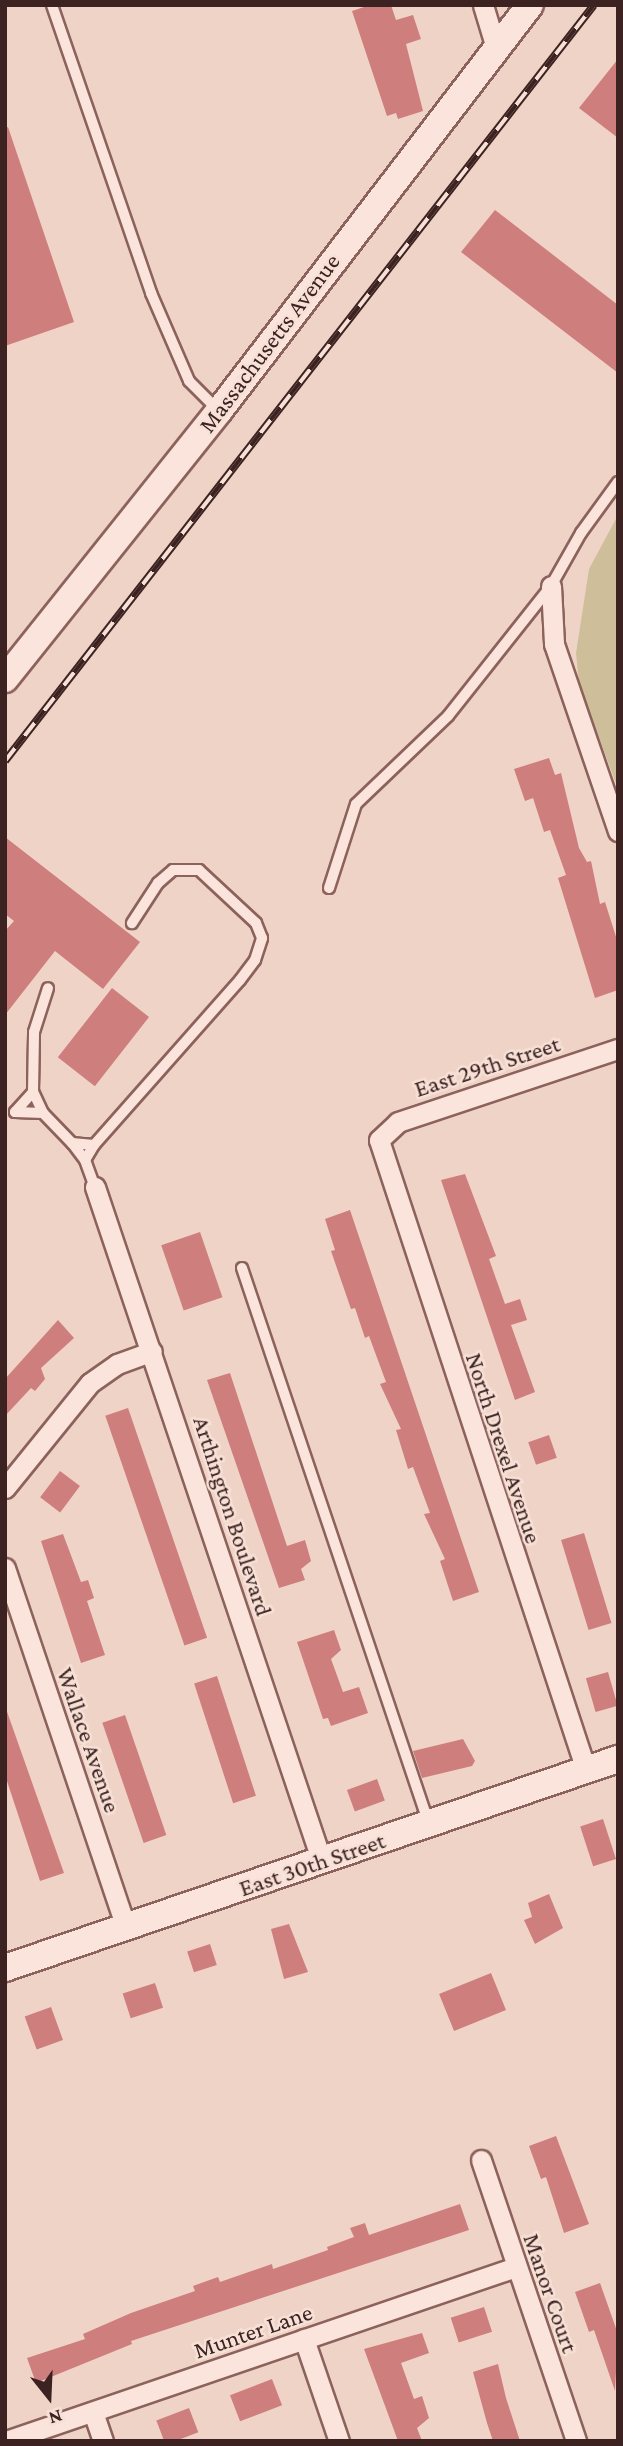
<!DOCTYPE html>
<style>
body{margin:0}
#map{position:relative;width:623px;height:2446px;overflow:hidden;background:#f0d3c7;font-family:"Crimson Pro",serif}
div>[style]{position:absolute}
.green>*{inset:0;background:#cebf9a}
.building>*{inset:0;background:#ce7e7d;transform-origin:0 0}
.roads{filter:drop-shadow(2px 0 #8c625c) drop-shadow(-2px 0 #8c625c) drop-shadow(0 2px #8c625c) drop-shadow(0 -2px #8c625c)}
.lane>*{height:10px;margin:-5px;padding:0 5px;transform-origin:5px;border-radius:5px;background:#fae4db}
.street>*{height:19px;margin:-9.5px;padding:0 9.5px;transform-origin:9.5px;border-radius:9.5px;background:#fae4db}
.secondary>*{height:26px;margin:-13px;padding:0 13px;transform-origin:13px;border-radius:13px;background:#fae4db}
.rail>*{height:8px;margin-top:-4px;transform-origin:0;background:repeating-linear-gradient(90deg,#f7e1d7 0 16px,#3c2220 0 32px);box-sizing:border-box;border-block:2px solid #3c2220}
span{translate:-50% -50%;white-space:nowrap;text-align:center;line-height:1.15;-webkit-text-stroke:5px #f7e1d7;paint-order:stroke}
.street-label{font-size:24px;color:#3c2220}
.frame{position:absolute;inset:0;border:7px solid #3c2220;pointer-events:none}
.north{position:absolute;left:14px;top:2362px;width:70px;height:70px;-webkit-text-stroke:5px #f7e1d7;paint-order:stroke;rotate:162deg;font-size:19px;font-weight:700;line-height:28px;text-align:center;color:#3c2220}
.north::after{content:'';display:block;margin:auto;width:24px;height:32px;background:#3c2220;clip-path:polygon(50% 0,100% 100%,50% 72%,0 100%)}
</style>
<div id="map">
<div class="green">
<div style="clip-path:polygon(618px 515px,618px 789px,579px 683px,576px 653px,589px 569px)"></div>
</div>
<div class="building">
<div style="clip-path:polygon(370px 5px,391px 5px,396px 20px,413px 15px,421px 39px,406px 44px,423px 111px,398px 119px,396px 113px,387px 116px,352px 11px)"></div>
<div style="clip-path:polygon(618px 59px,618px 138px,579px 108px)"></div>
<div style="clip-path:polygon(8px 127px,74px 322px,5px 346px,5px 128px)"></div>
<div style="clip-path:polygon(495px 210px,618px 305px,618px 373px,461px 252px)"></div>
<div style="clip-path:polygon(549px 758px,555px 775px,561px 773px,579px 848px,587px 862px,591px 861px,600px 904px,605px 902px,618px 943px,618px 990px,595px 998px,558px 878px,566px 875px,550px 830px,544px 832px,533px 798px,525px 801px,514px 769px)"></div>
<div style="clip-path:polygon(5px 837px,140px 942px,103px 989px,55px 951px,5px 1015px,5px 931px,14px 921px,5px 914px)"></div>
<div style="left:112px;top:988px;width:47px;height:88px;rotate:38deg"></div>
<div style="clip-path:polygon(465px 1174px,496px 1256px,489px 1259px,505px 1304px,520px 1299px,527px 1320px,511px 1325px,535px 1392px,515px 1400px,441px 1180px)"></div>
<div style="clip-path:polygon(350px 1210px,479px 1592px,453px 1601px,440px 1561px,445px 1559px,424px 1514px,430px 1513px,413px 1467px,408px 1469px,396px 1430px,401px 1429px,380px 1384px,386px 1382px,369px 1336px,365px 1338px,355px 1308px,351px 1309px,331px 1251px,335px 1250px,325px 1219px)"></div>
<div style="left:200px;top:1232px;width:69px;height:41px;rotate:71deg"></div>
<div style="clip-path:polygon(58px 1320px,74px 1338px,41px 1368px,45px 1379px,35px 1391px,31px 1388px,5px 1416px,5px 1379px)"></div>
<div style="clip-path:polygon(230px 1373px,287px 1546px,305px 1540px,311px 1561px,301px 1569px,305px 1580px,279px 1588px,207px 1380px)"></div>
<div style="left:128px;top:1408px;width:243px;height:24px;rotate:71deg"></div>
<div style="left:549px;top:1435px;width:24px;height:22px;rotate:71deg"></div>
<div style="left:60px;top:1471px;width:25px;height:33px;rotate:37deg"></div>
<div style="left:584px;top:1533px;width:94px;height:24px;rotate:73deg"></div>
<div style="clip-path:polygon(63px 1534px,81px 1582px,88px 1580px,94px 1598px,87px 1601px,105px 1655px,81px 1663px,41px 1541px)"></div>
<div style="clip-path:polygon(334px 1630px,341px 1650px,331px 1659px,343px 1692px,359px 1687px,368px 1713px,331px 1726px,328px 1718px,323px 1719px,297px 1642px)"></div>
<div style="left:608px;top:1672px;width:35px;height:23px;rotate:74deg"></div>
<div style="left:217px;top:1676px;width:126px;height:24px;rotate:72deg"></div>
<div style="clip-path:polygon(5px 1706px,64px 1873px,40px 1881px,5px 1775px)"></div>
<div style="left:125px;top:1715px;width:127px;height:24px;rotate:71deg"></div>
<div style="clip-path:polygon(463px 1739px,475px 1761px,472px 1766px,422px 1778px,413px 1751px)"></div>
<div style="left:377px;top:1779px;width:23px;height:32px;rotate:70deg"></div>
<div style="left:603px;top:1819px;width:42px;height:24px;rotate:72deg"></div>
<div style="clip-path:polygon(549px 1894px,563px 1928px,535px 1944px,524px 1920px,532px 1917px,528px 1903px)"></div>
<div style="clip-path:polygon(289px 1924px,308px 1972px,284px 1979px,271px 1929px)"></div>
<div style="left:210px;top:1944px;width:22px;height:24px;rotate:72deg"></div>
<div style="left:491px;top:1973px;width:40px;height:56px;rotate:68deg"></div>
<div style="left:155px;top:1983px;width:26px;height:34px;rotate:72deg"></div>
<div style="left:51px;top:2007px;width:35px;height:28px;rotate:70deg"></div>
<div style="clip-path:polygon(556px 2136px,589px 2224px,564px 2233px,546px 2177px,541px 2179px,529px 2146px)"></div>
<div style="clip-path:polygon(460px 2204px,469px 2230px,131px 2341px,132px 2344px,36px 2383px,27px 2358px,85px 2339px,83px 2334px,131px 2313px,195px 2291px,193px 2286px,218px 2277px,220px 2282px,272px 2264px,273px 2269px,328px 2250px,327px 2247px,354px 2237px,350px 2228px,365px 2223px,369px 2235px)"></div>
<div style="clip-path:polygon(600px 2283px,618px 2334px,615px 2391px,594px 2330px,589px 2332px,575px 2292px)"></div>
<div style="left:484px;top:2307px;width:26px;height:35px;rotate:72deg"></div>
<div style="clip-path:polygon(422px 2333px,429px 2353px,401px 2363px,414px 2399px,422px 2396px,429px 2418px,417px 2428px,422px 2441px,398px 2441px,364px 2349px)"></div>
<div style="clip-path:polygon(498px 2364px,506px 2398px,520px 2441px,493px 2441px,487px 2423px,473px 2372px)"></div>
<div style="left:272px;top:2379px;width:28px;height:45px;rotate:69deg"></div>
<div style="left:189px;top:2408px;width:26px;height:35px;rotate:69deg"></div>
</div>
<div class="roads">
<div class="lane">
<div style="left:52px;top:5px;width:305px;rotate:71deg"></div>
<div style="left:151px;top:293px;width:96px;rotate:66.6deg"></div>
<div style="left:189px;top:381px;width:41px;rotate:45deg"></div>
<div style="left:329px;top:888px;width:88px;rotate:-72.2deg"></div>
<div style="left:356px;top:804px;width:127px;rotate:-43.7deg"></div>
<div style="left:448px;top:716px;width:166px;rotate:-51.6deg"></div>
<div style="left:551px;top:586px;width:61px;rotate:-60.5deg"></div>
<div style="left:581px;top:533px;width:63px;rotate:-54deg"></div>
<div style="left:33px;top:1092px;width:60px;rotate:-89deg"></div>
<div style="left:34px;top:1032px;width:46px;rotate:-72.3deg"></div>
<div style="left:43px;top:1113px;width:23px;rotate:-115deg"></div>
<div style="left:33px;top:1092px;width:27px;rotate:132deg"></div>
<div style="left:15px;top:1112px;width:28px;rotate:2deg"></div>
<div style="left:43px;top:1113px;width:42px;rotate:46deg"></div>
<div style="left:94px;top:1145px;width:220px;rotate:-48.5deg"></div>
<div style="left:240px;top:980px;width:25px;rotate:-53deg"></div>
<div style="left:255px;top:960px;width:23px;rotate:-72deg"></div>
<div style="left:262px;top:938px;width:16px;rotate:-112deg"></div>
<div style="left:256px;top:923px;width:78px;rotate:-137.1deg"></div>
<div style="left:199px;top:870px;width:26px;rotate:180deg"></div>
<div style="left:173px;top:870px;width:20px;rotate:139deg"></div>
<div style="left:158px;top:883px;width:48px;rotate:123deg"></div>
<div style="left:85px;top:1160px;width:21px;rotate:-127deg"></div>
<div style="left:72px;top:1143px;width:22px;rotate:5deg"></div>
<div style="left:94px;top:1145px;width:17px;rotate:121deg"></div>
<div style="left:85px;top:1160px;width:29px;rotate:70deg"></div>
<div style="left:242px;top:1268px;width:587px;rotate:71.41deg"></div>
</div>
<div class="street">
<div style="left:483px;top:5px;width:45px;rotate:73.2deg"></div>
<div style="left:551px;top:586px;width:58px;rotate:87deg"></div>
<div style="left:554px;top:644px;width:198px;rotate:71.1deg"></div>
<div style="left:95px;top:1187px;width:712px;rotate:71.41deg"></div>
<div style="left:5px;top:1488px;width:135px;rotate:-51deg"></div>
<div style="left:90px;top:1383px;width:33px;rotate:-35deg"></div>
<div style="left:117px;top:1364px;width:37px;rotate:-20deg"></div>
<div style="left:5px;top:1568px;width:380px;rotate:71.4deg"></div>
<div style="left:586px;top:1770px;width:663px;rotate:-108.19deg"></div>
<div style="left:379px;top:1140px;width:26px;rotate:-43deg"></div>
<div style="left:398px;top:1122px;width:232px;rotate:-18.4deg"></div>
<div style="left:481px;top:2160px;width:297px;rotate:71.3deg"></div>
<div style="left:304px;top:2339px;width:108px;rotate:71.1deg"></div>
<div style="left:93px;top:2412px;width:31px;rotate:71deg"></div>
<div style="left:6px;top:2441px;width:539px;rotate:-18.84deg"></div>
</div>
<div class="secondary">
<div style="left:5px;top:679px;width:343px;rotate:-51.4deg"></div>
<div style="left:219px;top:411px;width:511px;rotate:-52.55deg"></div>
<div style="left:5px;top:1968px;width:648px;rotate:-18.83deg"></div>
</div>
</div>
<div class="rail">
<div style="left:5px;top:761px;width:958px;rotate:-52.08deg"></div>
</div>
<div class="street-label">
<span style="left:269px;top:343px;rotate:-53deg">Massachusetts Avenue</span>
<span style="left:487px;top:1066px;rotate:-18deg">East 29th Street</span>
<span style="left:504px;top:1448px;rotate:72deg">North Drexel Avenue</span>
<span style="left:233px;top:1516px;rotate:72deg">Arthington Boulevard</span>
<span style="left:89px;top:1740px;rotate:71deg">Wallace Avenue</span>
<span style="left:312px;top:1864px;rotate:-19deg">East 30th Street</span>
<span style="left:551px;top:2293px;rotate:71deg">Manor Court</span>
<span style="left:253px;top:2331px;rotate:-19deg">Munter Lane</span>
</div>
<div class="frame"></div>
<div class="north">N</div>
</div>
